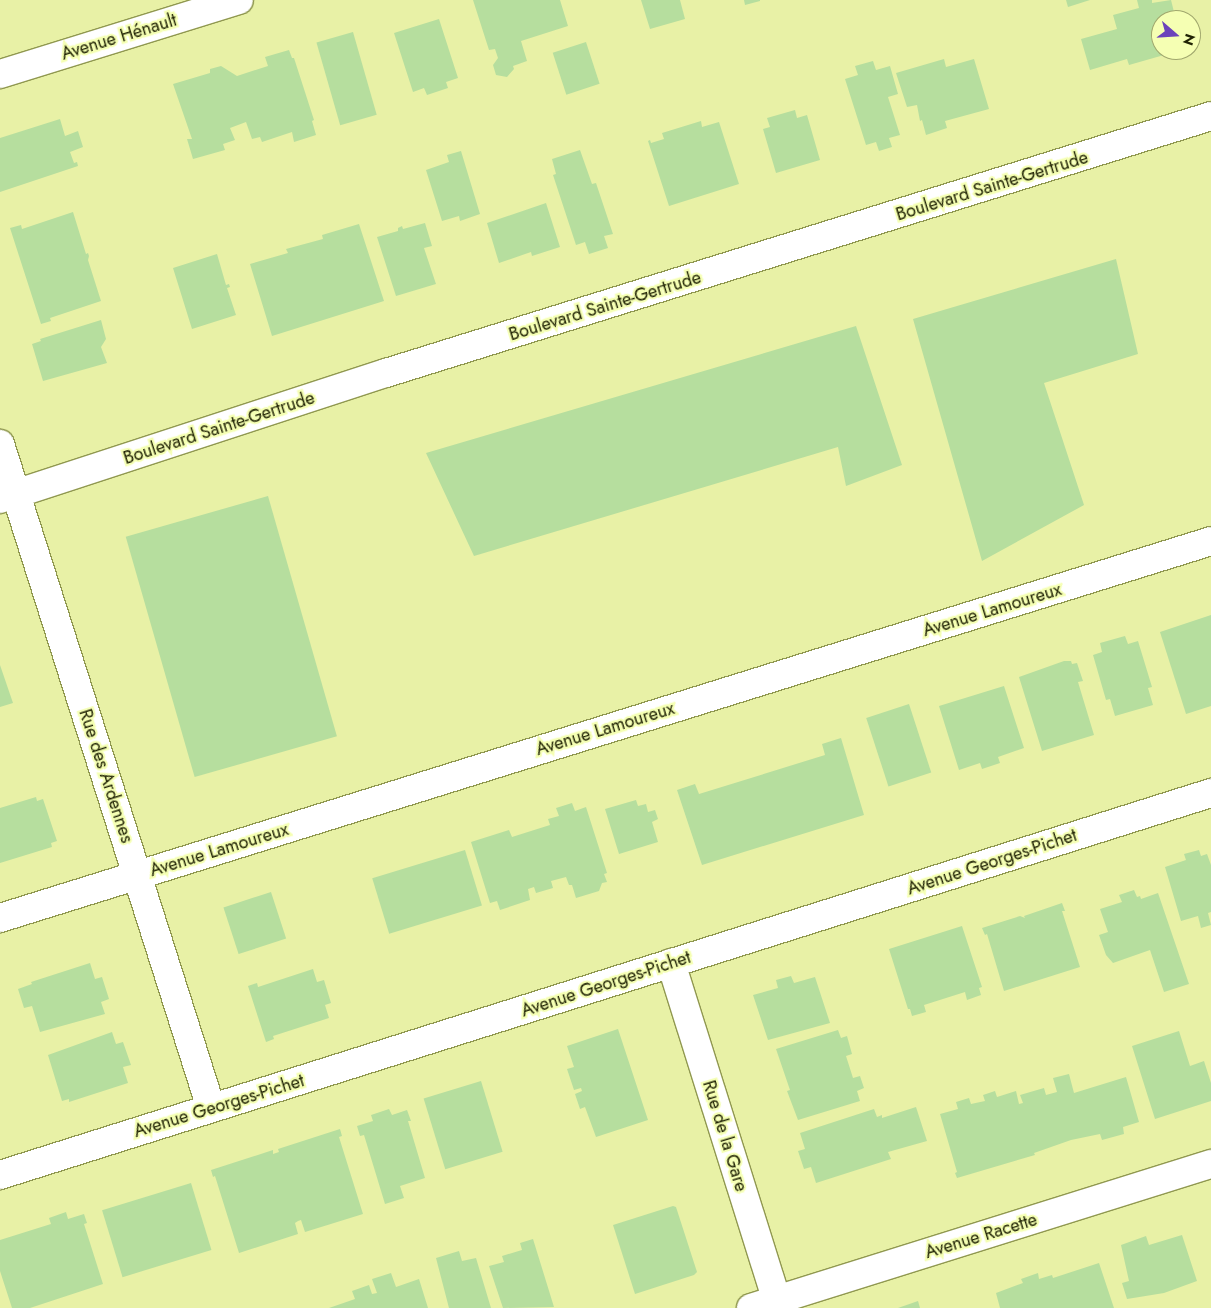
<!DOCTYPE html>
<meta charset="utf-8">
<style>
body{margin:0}
#map{position:relative;width:1211px;height:1308px;overflow:hidden;background:#e8f1a6;font-family:Jost,sans-serif}
div>[style]{position:absolute}
.building>*{inset:0;background:#b6de9e;transform-origin:0 0}
.roads{filter:drop-shadow(1px 0 #909850) drop-shadow(-1px 0 #909850) drop-shadow(0 1px #909850) drop-shadow(0 -1px #909850)}
.minor>*{height:28px;margin:-14px;padding:0 14px;transform-origin:14px;border-radius:14px;background:#fff}
span{translate:-50% -50%;white-space:nowrap;text-align:center;line-height:1.15;-webkit-text-stroke:4.5px #f5ffb3;paint-order:stroke}
.street-label{font-size:18px;color:#212405}
.north{position:absolute;left:1151px;top:10px;width:50px;height:50px;box-sizing:border-box;background:#f5ffb3;border:1px solid #a0a76d;border-radius:50%;rotate:109deg;font-size:14px;font-weight:700;line-height:20px;text-align:center;color:#212405}
.north::after{content:'';display:block;margin:auto;width:18px;height:22px;background:#6b43bb;clip-path:polygon(50% 0,100% 100%,50% 72%,0 100%)}
</style>
<div id="map">
<div class="building">
<div style="clip-path:polygon(473px 0,560px 0,568px 26px,521px 41px,527px 61px,513px 66px,514px 69px,507px 77px,496px 75px,493px 65px,498px 58px,495px 49px,489px 50px)"></div>
<div style="clip-path:polygon(641px 0,680px 0,685px 19px,650px 29px)"></div>
<div style="clip-path:polygon(744px 0,760px 0,760px 1px,745px 5px)"></div>
<div style="clip-path:polygon(1066px 0,1090px 0,1068px 7px)"></div>
<div style="clip-path:polygon(1137px 0,1152px 0,1152px 3px,1171px 0,1176px 20px,1161px 20px,1161px 50px,1178px 51px,1129px 65px,1127px 59px,1090px 70px,1081px 39px,1117px 29px,1113px 15px,1139px 8px)"></div>
<div style="clip-path:polygon(439px 19px,458px 78px,446px 82px,448px 88px,427px 95px,424px 88px,413px 92px,394px 33px)"></div>
<div style="left:353px;top:32px;width:86px;height:38px;rotate:74deg"></div>
<div style="left:586px;top:42px;width:44px;height:35px;rotate:72deg"></div>
<div style="clip-path:polygon(289px 50px,292px 58px,294px 58px,314px 120px,312px 121px,316px 135px,294px 142px,292px 132px,262px 142px,260px 137px,252px 139px,246px 122px,230px 128px,235px 140px,223px 144px,225px 150px,193px 159px,187px 139px,192px 139px,173px 84px,210px 73px,210px 69px,221px 66px,237px 76px,268px 66px,265px 57px)"></div>
<div style="clip-path:polygon(944px 59px,946px 67px,974px 59px,989px 109px,945px 121px,947px 128px,926px 135px,922px 120px,920px 121px,917px 105px,907px 107px,896px 73px)"></div>
<div style="clip-path:polygon(873px 61px,876px 70px,890px 66px,898px 94px,888px 97px,900px 135px,889px 138px,892px 147px,879px 151px,876px 142px,866px 145px,845px 79px,858px 75px,855px 66px)"></div>
<div style="clip-path:polygon(795px 110px,797px 118px,807px 115px,820px 160px,776px 173px,763px 129px,770px 127px,767px 118px)"></div>
<div style="clip-path:polygon(60px 119px,65px 136px,78px 131px,83px 147px,70px 152px,74px 163px,77px 162px,78px 166px,0 192px,0 138px)"></div>
<div style="clip-path:polygon(701px 121px,702px 127px,719px 122px,739px 184px,669px 206px,648px 141px,650px 140px,651px 143px,664px 139px,662px 133px)"></div>
<div style="clip-path:polygon(580px 150px,592px 184px,596px 183px,613px 234px,604px 236px,608px 248px,589px 254px,585px 242px,576px 245px,553px 175px,556px 174px,552px 159px)"></div>
<div style="clip-path:polygon(461px 151px,480px 214px,460px 221px,459px 216px,442px 221px,426px 170px,449px 162px,447px 155px)"></div>
<div style="clip-path:polygon(546px 203px,560px 247px,532px 256px,531px 252px,499px 263px,487px 223px)"></div>
<div style="clip-path:polygon(73px 212px,86px 254px,88px 253px,89px 256px,88px 260px,101px 301px,50px 318px,51px 321px,41px 324px,10px 228px,21px 225px,22px 229px)"></div>
<div style="clip-path:polygon(425px 223px,432px 246px,424px 248px,436px 284px,396px 296px,377px 237px,398px 231px,398px 228px,402px 226px,403px 229px)"></div>
<div style="clip-path:polygon(359px 224px,384px 301px,272px 336px,250px 264px,288px 253px,286px 249px,323px 239px,322px 235px)"></div>
<div style="clip-path:polygon(217px 254px,226px 285px,229px 284px,230px 287px,227px 288px,236px 315px,192px 329px,173px 268px)"></div>
<div style="clip-path:polygon(1116px 259px,1138px 354px,1044px 383px,1084px 505px,982px 561px,913px 319px)"></div>
<div style="clip-path:polygon(101px 320px,106px 339px,101px 347px,107px 363px,43px 381px,32px 344px,41px 341px,40px 339px)"></div>
<div style="clip-path:polygon(856px 326px,902px 465px,846px 486px,838px 447px,474px 556px,426px 453px)"></div>
<div style="left:268px;top:496px;width:250px;height:148px;rotate:74deg"></div>
<div style="clip-path:polygon(1211px 615px,1211px 706px,1186px 714px,1160px 632px)"></div>
<div style="clip-path:polygon(1125px 636px,1128px 644px,1138px 641px,1152px 687px,1148px 688px,1153px 705px,1115px 716px,1110px 699px,1106px 700px,1093px 655px,1102px 652px,1100px 643px)"></div>
<div style="clip-path:polygon(1064px 661px,1071px 661px,1072px 664px,1077px 663px,1083px 681px,1078px 682px,1094px 735px,1042px 751px,1019px 677px)"></div>
<div style="clip-path:polygon(0 665px,13px 703px,0 707px)"></div>
<div style="clip-path:polygon(1004px 686px,1024px 748px,998px 757px,1000px 763px,982px 769px,980px 763px,959px 770px,939px 706px)"></div>
<div style="left:909px;top:704px;width:72px;height:45px;rotate:72deg"></div>
<div style="clip-path:polygon(841px 738px,864px 815px,702px 865px,677px 790px,695px 784px,699px 794px,825px 755px,822px 744px)"></div>
<div style="clip-path:polygon(36px 797px,37px 801px,43px 799px,57px 841px,51px 843px,52px 847px,0 863px,0 808px)"></div>
<div style="clip-path:polygon(636px 800px,638px 806px,646px 804px,648px 812px,655px 810px,658px 819px,652px 822px,658px 842px,619px 854px,605px 809px)"></div>
<div style="clip-path:polygon(572px 803px,575px 811px,586px 807px,607px 873px,604px 874px,607px 882px,602px 883px,599px 891px,576px 898px,572px 885px,569px 885px,566px 877px,551px 881px,553px 888px,536px 893px,534px 887px,528px 889px,530px 900px,500px 910px,497px 901px,490px 903px,471px 842px,509px 830px,512px 837px,550px 825px,548px 819px,559px 816px,556px 808px)"></div>
<div style="left:465px;top:850px;width:58px;height:97px;rotate:73deg"></div>
<div style="clip-path:polygon(1199px 850px,1201px 856px,1207px 854px,1211px 865px,1211px 912px,1208px 913px,1211px 925px,1201px 928px,1198px 916px,1181px 921px,1165px 867px,1186px 860px,1184px 854px)"></div>
<div style="clip-path:polygon(1134px 890px,1137px 897px,1140px 896px,1141px 899px,1158px 893px,1189px 984px,1164px 992px,1150px 950px,1113px 963px,1106px 955px,1099px 935px,1108px 932px,1100px 909px,1122px 902px,1119px 895px)"></div>
<div style="left:271px;top:892px;width:49px;height:50px;rotate:72deg"></div>
<div style="clip-path:polygon(1062px 903px,1065px 911px,1062px 911px,1080px 967px,1004px 991px,987px 934px,985px 935px,982px 928px,1020px 916px,1025px 918px,1024px 916px)"></div>
<div style="clip-path:polygon(962px 926px,982px 987px,979px 988px,981px 995px,967px 1000px,965px 992px,924px 1005px,926px 1012px,912px 1016px,910px 1009px,908px 1009px,889px 949px)"></div>
<div style="clip-path:polygon(90px 963px,95px 979px,102px 977px,109px 999px,101px 1002px,105px 1014px,40px 1032px,32px 1006px,24px 1008px,18px 989px,32px 984px,31px 982px)"></div>
<div style="clip-path:polygon(313px 969px,317px 982px,324px 980px,331px 1003px,325px 1005px,329px 1018px,273px 1036px,274px 1039px,266px 1042px,248px 986px,257px 983px,258px 987px)"></div>
<div style="clip-path:polygon(791px 976px,794px 983px,815px 977px,830px 1023px,768px 1040px,753px 995px,778px 988px,776px 980px)"></div>
<div style="clip-path:polygon(618px 1029px,648px 1120px,596px 1137px,585px 1107px,580px 1109px,575px 1094px,582px 1091px,581px 1088px,574px 1090px,567px 1069px,574px 1067px,567px 1046px)"></div>
<div style="clip-path:polygon(838px 1030px,841px 1038px,847px 1036px,852px 1054px,846px 1056px,853px 1078px,860px 1076px,864px 1088px,857px 1091px,860px 1101px,798px 1120px,787px 1091px,790px 1090px,776px 1049px)"></div>
<div style="clip-path:polygon(1179px 1031px,1190px 1066px,1204px 1061px,1211px 1083px,1211px 1101px,1155px 1119px,1132px 1046px)"></div>
<div style="clip-path:polygon(112px 1032px,116px 1044px,123px 1042px,131px 1065px,123px 1067px,128px 1083px,69px 1102px,69px 1099px,62px 1101px,48px 1055px)"></div>
<div style="clip-path:polygon(1069px 1074px,1074px 1093px,1126px 1077px,1139px 1122px,1123px 1127px,1124px 1134px,1102px 1140px,1100px 1134px,1071px 1140px,1034px 1153px,1035px 1155px,957px 1178px,955px 1173px,957px 1172px,940px 1114px,958px 1109px,956px 1102px,969px 1098px,971px 1104px,985px 1101px,983px 1095px,995px 1091px,997px 1097px,1016px 1091px,1019px 1104px,1023px 1103px,1020px 1095px,1044px 1088px,1046px 1095px,1057px 1092px,1053px 1078px)"></div>
<div style="left:481px;top:1081px;width:74px;height:60px;rotate:73deg"></div>
<div style="clip-path:polygon(916px 1107px,927px 1141px,888px 1152px,891px 1159px,816px 1183px,811px 1167px,804px 1169px,798px 1151px,805px 1149px,800px 1133px,874px 1109px,877px 1117px,882px 1115px,882px 1118px)"></div>
<div style="clip-path:polygon(389px 1109px,392px 1115px,407px 1110px,411px 1121px,408px 1121px,425px 1178px,400px 1186px,404px 1198px,385px 1204px,364px 1135px,360px 1136px,357px 1126px,373px 1121px,371px 1115px)"></div>
<div style="clip-path:polygon(340px 1129px,342px 1136px,339px 1137px,363px 1214px,305px 1232px,301px 1220px,298px 1221px,295px 1223px,298px 1234px,239px 1253px,215px 1176px,213px 1177px,211px 1170px,273px 1150px,273px 1154px,279px 1152px,278px 1149px)"></div>
<div style="left:191px;top:1183px;width:70px;height:93px;rotate:73deg"></div>
<div style="clip-path:polygon(673px 1206px,676px 1207px,697px 1272px,694px 1275px,635px 1294px,613px 1225px)"></div>
<div style="clip-path:polygon(66px 1212px,68px 1219px,84px 1214px,87px 1223px,84px 1224px,103px 1284px,30px 1308px,12px 1308px,0 1271px,0 1240px,51px 1224px,49px 1218px)"></div>
<div style="clip-path:polygon(1182px 1235px,1197px 1281px,1164px 1293px,1127px 1299px,1122px 1283px,1129px 1281px,1121px 1245px,1146px 1236px,1149px 1245px)"></div>
<div style="clip-path:polygon(533px 1239px,554px 1307px,503px 1308px,489px 1266px,504px 1262px,502px 1256px,522px 1250px,520px 1243px)"></div>
<div style="clip-path:polygon(459px 1251px,462px 1261px,476px 1258px,491px 1308px,449px 1308px,436px 1258px)"></div>
<div style="clip-path:polygon(1099px 1263px,1114px 1308px,1000px 1308px,996px 1293px,1023px 1283px,1021px 1279px,1038px 1273px,1039px 1279px,1052px 1275px,1053px 1278px)"></div>
<div style="clip-path:polygon(391px 1273px,396px 1287px,419px 1279px,428px 1308px,329px 1308px,355px 1299px,352px 1291px,369px 1285px,372px 1294px,377px 1293px,372px 1279px)"></div>
<div style="clip-path:polygon(918px 1301px,920px 1308px,898px 1308px)"></div>
</div>
<div class="roads">
<div class="minor">
<div style="left:0;top:74px;width:250px;rotate:-17.2deg"></div>
<div style="left:0;top:444px;width:697px;rotate:72.37deg"></div>
<div style="left:0;top:499px;width:406px;rotate:-18.1deg"></div>
<div style="left:386px;top:373px;width:864px;rotate:-17.3deg"></div>
<div style="left:0;top:918px;width:1268px;rotate:-17.29deg"></div>
<div style="left:671px;top:963px;width:362px;rotate:72.6deg"></div>
<div style="left:0;top:1175px;width:1270px;rotate:-17.51deg"></div>
<div style="left:751px;top:1308px;width:482px;rotate:-17.4deg"></div>
</div>
</div>
<div class="street-label">
<span style="left:119px;top:37px;rotate:-17deg">Avenue Hénault</span>
<span style="left:992px;top:186px;rotate:-17deg">Boulevard Sainte-Gertrude</span>
<span style="left:605px;top:306px;rotate:-17deg">Boulevard Sainte-Gertrude</span>
<span style="left:219px;top:428px;rotate:-18deg">Boulevard Sainte-Gertrude</span>
<span style="left:992px;top:610px;rotate:-17deg">Avenue Lamoureux</span>
<span style="left:605px;top:729px;rotate:-17deg">Avenue Lamoureux</span>
<span style="left:106px;top:776px;rotate:72deg">Rue des Ardennes</span>
<span style="left:219px;top:850px;rotate:-17deg">Avenue Lamoureux</span>
<span style="left:992px;top:862px;rotate:-18deg">Avenue Georges-Pichet</span>
<span style="left:606px;top:984px;rotate:-18deg">Avenue Georges-Pichet</span>
<span style="left:219px;top:1106px;rotate:-17deg">Avenue Georges-Pichet</span>
<span style="left:725px;top:1136px;rotate:73deg">Rue de la Gare</span>
<span style="left:981px;top:1236px;rotate:-17deg">Avenue Racette</span>
</div>
<div class="north">N</div>
</div>
